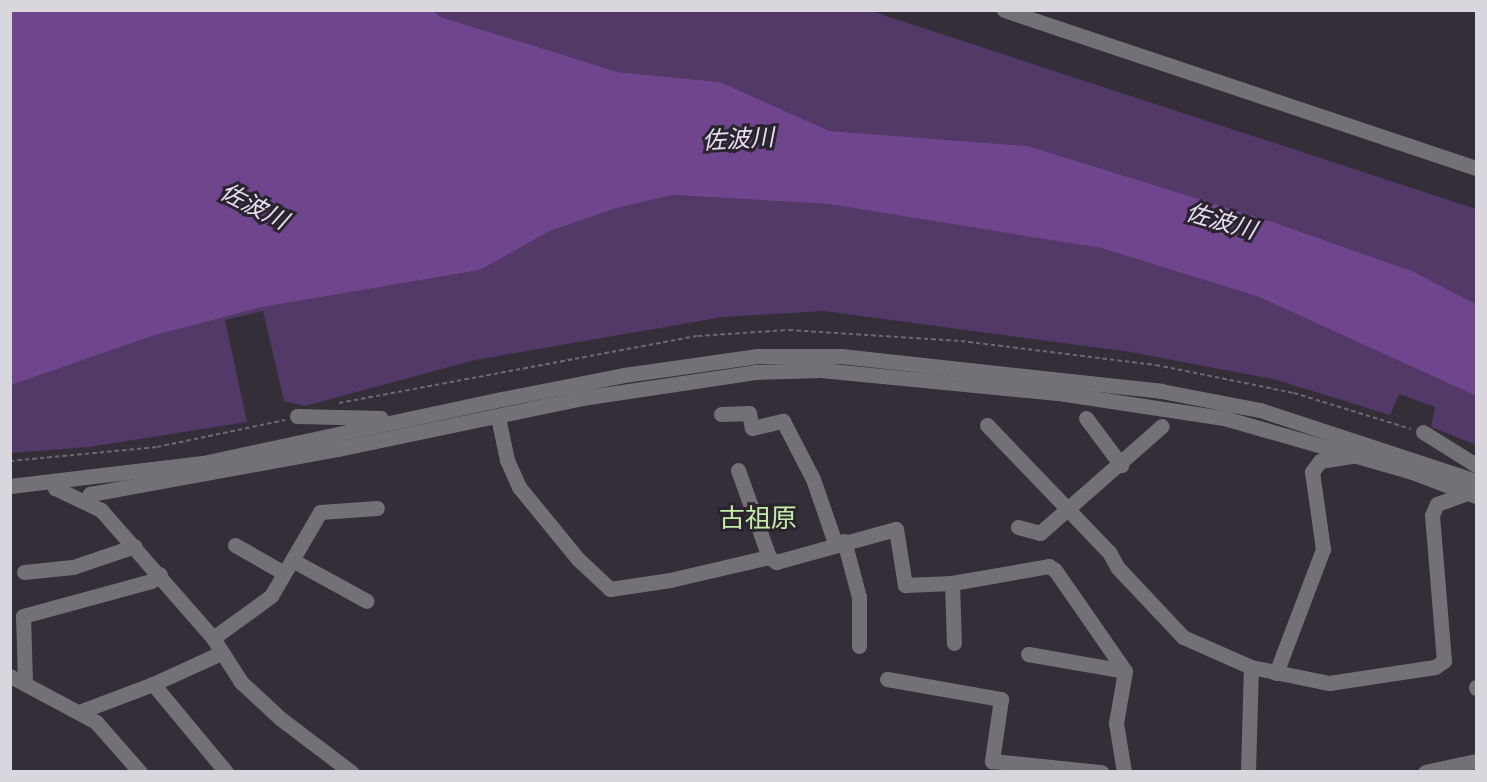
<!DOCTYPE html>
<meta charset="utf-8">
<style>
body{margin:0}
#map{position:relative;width:1487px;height:782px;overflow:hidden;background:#332e38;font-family:"PT Sans Narrow","Noto Sans JP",sans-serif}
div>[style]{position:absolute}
.green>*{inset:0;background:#523967}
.water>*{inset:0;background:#6f468e}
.path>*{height:2px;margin-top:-1px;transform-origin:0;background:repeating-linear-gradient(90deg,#6c6770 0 4.5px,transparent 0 7.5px)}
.minor>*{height:15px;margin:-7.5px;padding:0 7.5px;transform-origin:7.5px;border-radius:7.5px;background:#747176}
span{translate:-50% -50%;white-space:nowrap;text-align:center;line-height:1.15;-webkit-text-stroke:6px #29242e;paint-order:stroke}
.water-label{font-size:24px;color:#e9def3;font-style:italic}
.quarter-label{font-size:26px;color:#c5eca7}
.frame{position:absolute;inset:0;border:12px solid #d9d6dd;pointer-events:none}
</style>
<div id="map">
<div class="green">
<div style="clip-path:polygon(433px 11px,871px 11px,1476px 209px,1476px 304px,1412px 271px,1270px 221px,1028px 146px,830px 131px,720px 82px,618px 72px,441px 17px)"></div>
<div style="clip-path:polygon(673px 195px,829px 204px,992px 228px,1101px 248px,1259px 297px,1476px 396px,1476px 445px,1431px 427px,1435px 407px,1399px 394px,1390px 415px,1277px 380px,1131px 352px,824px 311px,723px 317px,475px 360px,305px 406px,284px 401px,263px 311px,225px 320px,247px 422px,89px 447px,11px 453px,10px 385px,152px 336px,263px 307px,480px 270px,550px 231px,617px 208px)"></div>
</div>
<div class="water">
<div style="clip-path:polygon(10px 11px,433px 11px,441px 17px,618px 72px,720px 82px,830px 131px,1028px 146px,1270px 221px,1412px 271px,1476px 304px,1476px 396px,1259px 297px,1101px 248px,829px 204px,673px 195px,617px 208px,550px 231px,480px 270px,263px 307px,152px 336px,11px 385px)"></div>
</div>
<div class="path">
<div style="left:339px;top:403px;width:365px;rotate:-10.6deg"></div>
<div style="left:698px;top:336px;width:91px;rotate:-3.8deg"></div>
<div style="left:789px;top:330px;width:172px;rotate:3.7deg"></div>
<div style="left:961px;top:341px;width:196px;rotate:7deg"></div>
<div style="left:1156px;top:365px;width:141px;rotate:11.5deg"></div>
<div style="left:1294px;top:393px;width:122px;rotate:17.1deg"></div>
<div style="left:10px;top:461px;width:148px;rotate:-5.4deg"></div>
<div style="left:157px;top:447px;width:131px;rotate:-11.9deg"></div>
</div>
<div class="minor">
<div style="left:1004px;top:10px;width:498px;rotate:18.5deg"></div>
<div style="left:721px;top:414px;width:28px;rotate:-2deg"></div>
<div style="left:749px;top:413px;width:15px;rotate:79deg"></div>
<div style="left:752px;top:428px;width:32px;rotate:-13deg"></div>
<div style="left:783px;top:421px;width:65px;rotate:62.7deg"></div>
<div style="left:813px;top:479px;width:68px;rotate:71deg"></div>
<div style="left:297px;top:416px;width:84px;rotate:1.4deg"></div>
<div style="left:498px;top:417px;width:44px;rotate:78.2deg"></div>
<div style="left:507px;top:460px;width:30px;rotate:66deg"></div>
<div style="left:519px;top:487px;width:93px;rotate:50.7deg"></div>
<div style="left:578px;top:559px;width:44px;rotate:43.2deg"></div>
<div style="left:610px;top:589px;width:61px;rotate:-8.5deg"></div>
<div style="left:670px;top:580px;width:102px;rotate:-13.1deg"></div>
<div style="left:1086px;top:418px;width:59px;rotate:53.3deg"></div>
<div style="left:987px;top:425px;width:176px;rotate:46.2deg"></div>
<div style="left:1109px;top:552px;width:18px;rotate:61deg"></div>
<div style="left:1118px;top:568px;width:95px;rotate:46.7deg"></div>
<div style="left:1183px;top:637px;width:74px;rotate:23.8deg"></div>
<div style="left:1251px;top:667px;width:80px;rotate:11.6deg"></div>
<div style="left:1329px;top:683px;width:107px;rotate:-8.6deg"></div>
<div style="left:1435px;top:667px;width:11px;rotate:-34deg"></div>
<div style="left:1444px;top:661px;width:146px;rotate:-94.7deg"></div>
<div style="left:1432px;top:515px;width:12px;rotate:-66deg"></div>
<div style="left:1437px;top:504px;width:33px;rotate:-20deg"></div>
<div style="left:1423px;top:432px;width:62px;rotate:31.9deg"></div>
<div style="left:738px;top:470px;width:92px;rotate:70.4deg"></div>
<div style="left:769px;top:557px;width:9px;rotate:36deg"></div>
<div style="left:776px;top:562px;width:124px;rotate:-15.4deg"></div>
<div style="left:896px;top:529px;width:57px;rotate:80.9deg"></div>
<div style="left:905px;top:585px;width:47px;rotate:-2.4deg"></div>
<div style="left:952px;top:583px;width:98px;rotate:-9.9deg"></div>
<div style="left:1049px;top:566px;width:7px;rotate:34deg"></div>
<div style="left:1055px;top:570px;width:123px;rotate:55.3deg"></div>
<div style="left:1125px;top:671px;width:53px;rotate:99.8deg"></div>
<div style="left:1116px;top:723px;width:50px;rotate:80.7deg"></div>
<div style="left:52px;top:482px;width:7px;rotate:63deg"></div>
<div style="left:55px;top:488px;width:51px;rotate:25.6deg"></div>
<div style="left:101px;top:510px;width:170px;rotate:48.8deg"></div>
<div style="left:213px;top:638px;width:52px;rotate:57.5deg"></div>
<div style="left:241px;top:682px;width:54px;rotate:42.8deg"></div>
<div style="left:281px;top:719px;width:88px;rotate:37.1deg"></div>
<div style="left:10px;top:486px;width:194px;rotate:-6.8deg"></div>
<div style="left:203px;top:463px;width:306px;rotate:-12.1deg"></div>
<div style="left:502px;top:399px;width:124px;rotate:-11.1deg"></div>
<div style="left:624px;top:375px;width:135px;rotate:-8.1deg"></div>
<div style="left:758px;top:356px;width:83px"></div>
<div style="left:841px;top:356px;width:322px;rotate:6.2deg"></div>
<div style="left:1161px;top:391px;width:101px;rotate:10.9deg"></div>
<div style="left:1260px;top:410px;width:227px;rotate:18.2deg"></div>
<div style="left:87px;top:501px;width:8px;rotate:-67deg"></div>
<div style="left:90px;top:494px;width:252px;rotate:-10.3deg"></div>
<div style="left:338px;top:449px;width:249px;rotate:-11.8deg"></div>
<div style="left:582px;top:398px;width:175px;rotate:-8.5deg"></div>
<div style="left:755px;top:372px;width:66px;rotate:-1.7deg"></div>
<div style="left:821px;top:370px;width:245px;rotate:5.6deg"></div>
<div style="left:1065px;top:394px;width:161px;rotate:8.6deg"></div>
<div style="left:1224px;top:418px;width:196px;rotate:16deg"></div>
<div style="left:1412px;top:472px;width:68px;rotate:20.6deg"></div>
<div style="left:1018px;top:527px;width:23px;rotate:15deg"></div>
<div style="left:1040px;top:533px;width:162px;rotate:-41.3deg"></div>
<div style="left:844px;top:541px;width:58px;rotate:75deg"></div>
<div style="left:859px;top:597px;width:49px;rotate:90deg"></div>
<div style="left:235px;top:545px;width:56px;rotate:29.7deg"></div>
<div style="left:292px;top:560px;width:85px;rotate:28.7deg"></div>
<div style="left:24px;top:572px;width:49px;rotate:-5.8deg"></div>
<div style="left:73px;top:567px;width:65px;rotate:-18.7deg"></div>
<div style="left:952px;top:583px;width:60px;rotate:88.1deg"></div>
<div style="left:213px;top:638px;width:72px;rotate:-35.9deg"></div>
<div style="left:271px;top:596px;width:97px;rotate:-59.7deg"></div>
<div style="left:320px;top:512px;width:57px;rotate:-4deg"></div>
<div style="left:1028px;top:654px;width:98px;rotate:9.9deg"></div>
<div style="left:1276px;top:673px;width:133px;rotate:-69.2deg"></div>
<div style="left:1323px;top:549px;width:78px;rotate:-98.1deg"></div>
<div style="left:1312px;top:472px;width:14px;rotate:-54deg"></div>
<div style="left:1320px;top:461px;width:33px;rotate:-9deg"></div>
<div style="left:10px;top:676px;width:98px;rotate:28.1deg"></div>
<div style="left:96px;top:722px;width:67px;rotate:48.7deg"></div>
<div style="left:887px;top:679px;width:116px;rotate:10deg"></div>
<div style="left:1001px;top:699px;width:63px;rotate:98.3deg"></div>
<div style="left:992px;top:761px;width:110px;rotate:5.8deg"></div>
<div style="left:25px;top:682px;width:66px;rotate:-91.7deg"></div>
<div style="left:23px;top:616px;width:133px;rotate:-15.3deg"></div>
<div style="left:151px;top:581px;width:11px;rotate:-38deg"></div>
<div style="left:153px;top:684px;width:114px;rotate:50.3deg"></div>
<div style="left:1476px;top:687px;width:1px;rotate:90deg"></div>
<div style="left:79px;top:712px;width:79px;rotate:-20.7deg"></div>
<div style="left:153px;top:684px;width:75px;rotate:-24.5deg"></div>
<div style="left:1248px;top:772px;width:105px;rotate:-88.4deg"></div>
<div style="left:1425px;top:772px;width:52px;rotate:-12.2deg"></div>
</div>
<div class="water-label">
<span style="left:738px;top:139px;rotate:-3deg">佐波川</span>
<span style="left:254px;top:206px;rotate:27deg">佐波川</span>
<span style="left:1221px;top:221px;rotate:16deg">佐波川</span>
</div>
<div class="quarter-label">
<span style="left:758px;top:518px">古祖原</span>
</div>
<div class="frame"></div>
</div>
